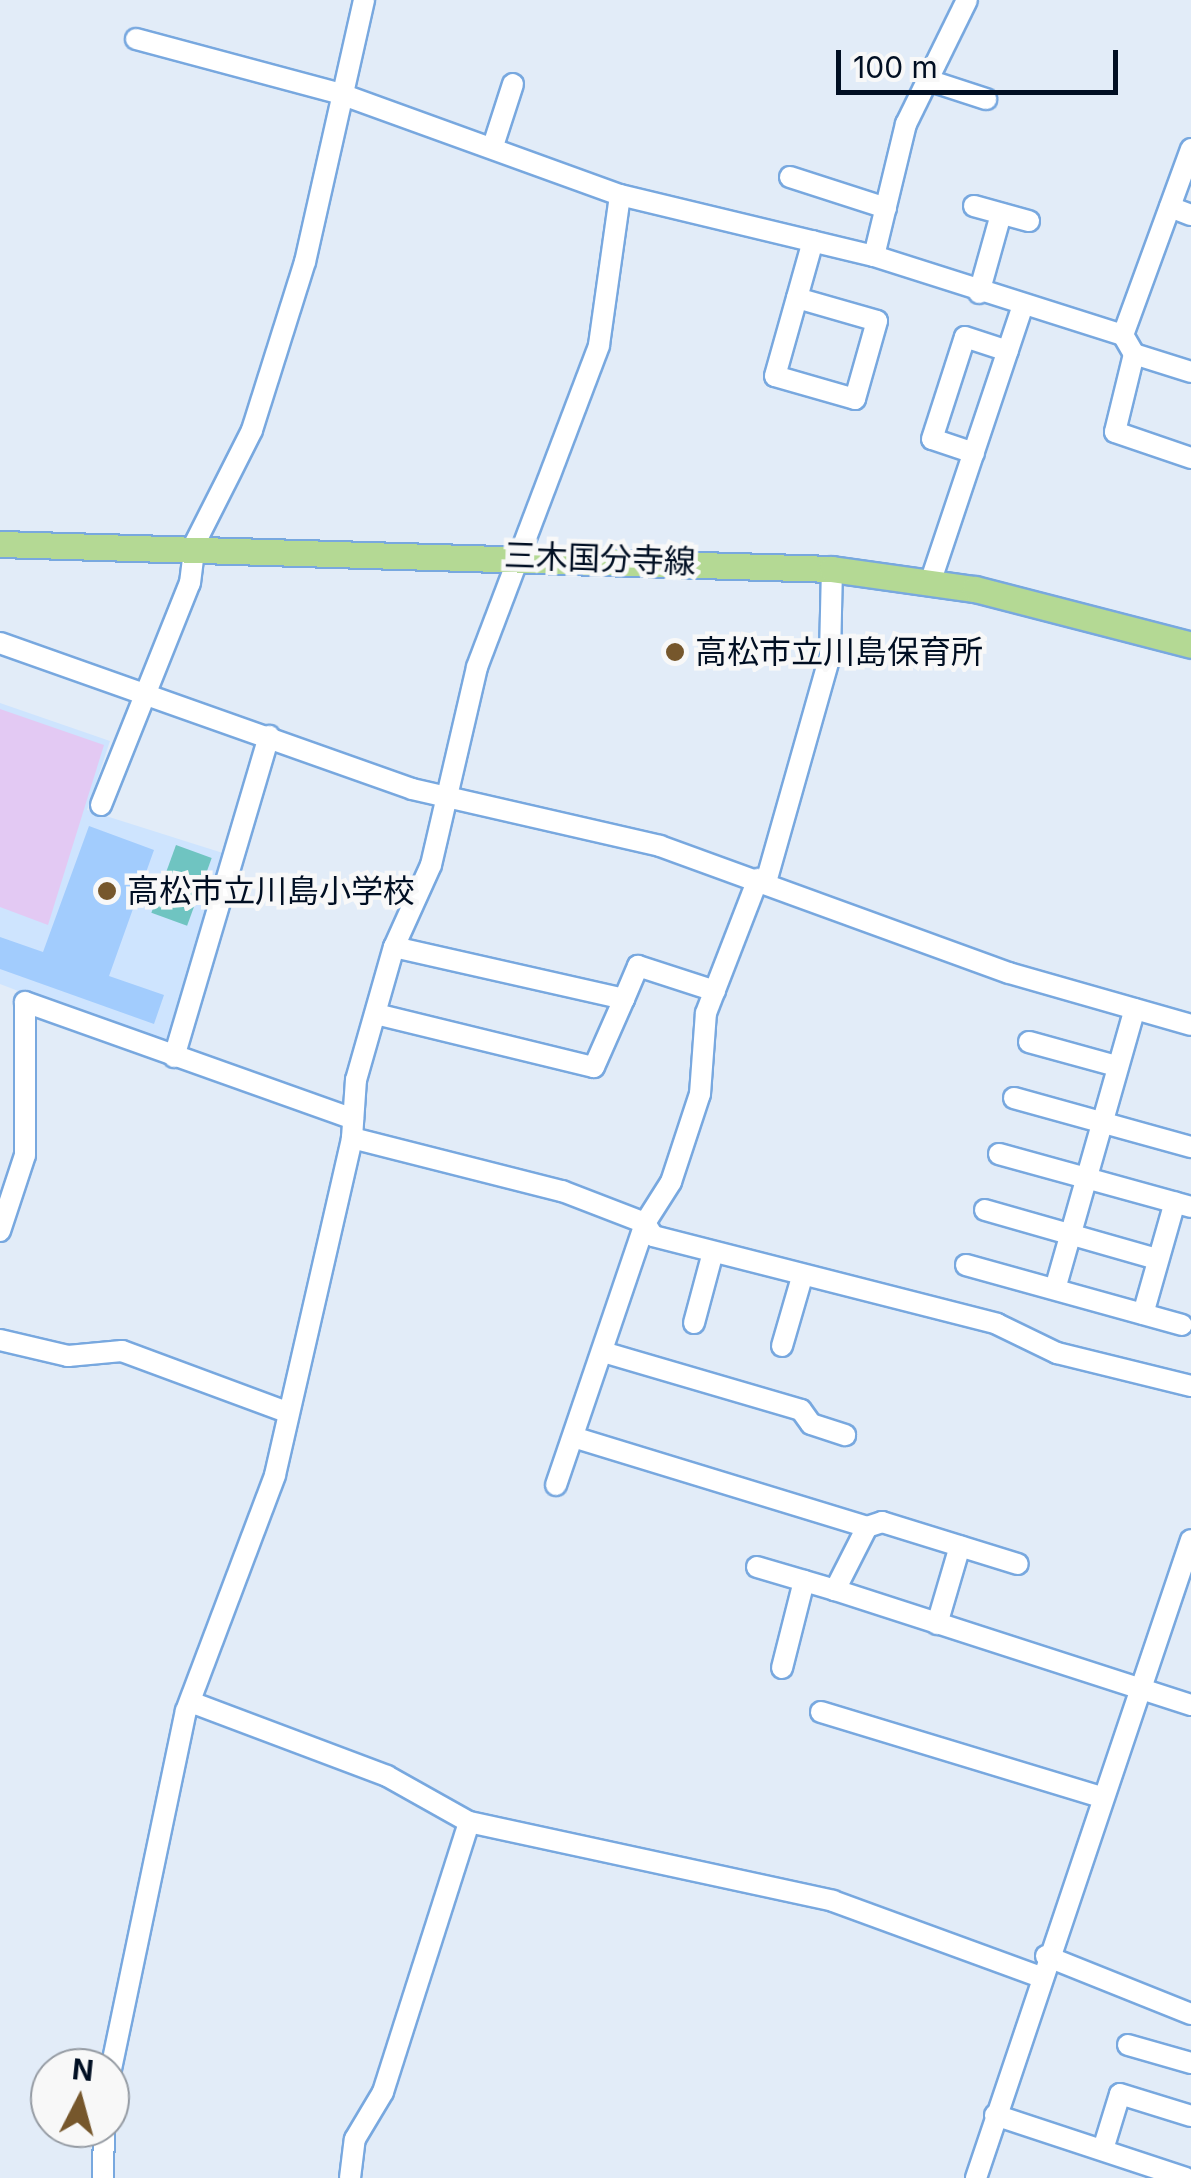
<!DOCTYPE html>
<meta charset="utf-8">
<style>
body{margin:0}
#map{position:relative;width:1191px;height:2178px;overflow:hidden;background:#e2ecf8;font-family:Inter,"Noto Sans JP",sans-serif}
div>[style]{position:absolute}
.built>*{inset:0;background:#cee4fe}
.green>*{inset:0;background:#e3c9f3}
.water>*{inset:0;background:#6fc4c1;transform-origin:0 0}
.building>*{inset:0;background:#a2ccfd}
.roads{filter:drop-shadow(2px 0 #78a8df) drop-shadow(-2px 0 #78a8df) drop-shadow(0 2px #78a8df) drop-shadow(0 -2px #78a8df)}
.minor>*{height:20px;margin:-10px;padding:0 10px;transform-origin:10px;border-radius:10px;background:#fff}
.major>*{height:25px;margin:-12.5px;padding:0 12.5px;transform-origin:12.5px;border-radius:12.5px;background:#b4d994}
.dots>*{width:28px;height:28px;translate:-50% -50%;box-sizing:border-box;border:5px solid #f8f8f8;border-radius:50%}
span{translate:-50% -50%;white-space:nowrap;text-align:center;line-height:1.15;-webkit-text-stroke:9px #f8f8f8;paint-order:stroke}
.street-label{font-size:32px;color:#010f23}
.poi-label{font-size:32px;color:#010f23}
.left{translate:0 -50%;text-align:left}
.north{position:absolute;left:30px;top:2048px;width:100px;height:100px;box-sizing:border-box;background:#f8f8f8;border:2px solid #959ba3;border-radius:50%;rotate:6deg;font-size:28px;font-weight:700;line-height:40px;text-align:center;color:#010f23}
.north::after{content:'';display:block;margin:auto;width:35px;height:45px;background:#76572c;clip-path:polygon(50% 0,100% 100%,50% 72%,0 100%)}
.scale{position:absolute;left:836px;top:50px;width:282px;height:45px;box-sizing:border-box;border:5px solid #010f23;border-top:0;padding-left:12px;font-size:30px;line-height:35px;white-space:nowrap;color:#010f23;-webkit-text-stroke:8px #f8f8f8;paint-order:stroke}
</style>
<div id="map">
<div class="built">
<div style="clip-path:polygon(0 703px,110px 741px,87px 810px,226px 854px,173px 1050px,0 984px)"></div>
</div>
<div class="green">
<div style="clip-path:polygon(0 709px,104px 745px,48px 925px,0 907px)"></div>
</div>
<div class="water">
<div style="left:176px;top:845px;width:38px;height:72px;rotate:20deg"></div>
</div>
<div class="building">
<div style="clip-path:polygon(89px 826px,154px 850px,109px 976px,164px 995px,154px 1024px,0 969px,0 937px,43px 952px)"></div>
</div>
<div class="roads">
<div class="minor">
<div style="left:136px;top:39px;width:209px;rotate:15deg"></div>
<div style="left:338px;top:93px;width:300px;rotate:19.9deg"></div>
<div style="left:620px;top:195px;width:261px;rotate:13.5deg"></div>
<div style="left:874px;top:256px;width:261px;rotate:17.6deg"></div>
<div style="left:1123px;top:335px;width:22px;rotate:60deg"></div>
<div style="left:1134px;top:354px;width:60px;rotate:17.5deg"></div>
<div style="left:934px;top:82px;width:55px;rotate:18.1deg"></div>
<div style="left:493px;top:146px;width:65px;rotate:-72.1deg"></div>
<div style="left:790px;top:177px;width:101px;rotate:17.9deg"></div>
<div style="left:974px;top:206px;width:57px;rotate:15.3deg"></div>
<div style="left:1170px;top:207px;width:22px;rotate:21deg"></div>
<div style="left:874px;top:256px;width:136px;rotate:-76.4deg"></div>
<div style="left:906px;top:124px;width:138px;rotate:-63.8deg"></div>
<div style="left:979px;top:293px;width:82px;rotate:-74.4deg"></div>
<div style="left:797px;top:298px;width:83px;rotate:16deg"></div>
<div style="left:877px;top:321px;width:81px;rotate:105.8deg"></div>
<div style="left:855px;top:399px;width:83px;rotate:-164deg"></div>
<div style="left:775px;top:376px;width:140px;rotate:-74.3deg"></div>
<div style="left:1123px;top:335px;width:198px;rotate:-69.9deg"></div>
<div style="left:1134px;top:354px;width:80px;rotate:103.7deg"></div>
<div style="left:1115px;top:432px;width:80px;rotate:18.9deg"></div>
<div style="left:974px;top:453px;width:44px;rotate:-161.6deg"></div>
<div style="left:932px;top:439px;width:107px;rotate:-72.1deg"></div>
<div style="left:965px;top:337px;width:45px;rotate:18deg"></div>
<div style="left:930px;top:583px;width:293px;rotate:-71.5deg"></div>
<div style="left:0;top:643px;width:437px;rotate:19.5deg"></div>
<div style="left:412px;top:789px;width:254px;rotate:12.9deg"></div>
<div style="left:660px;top:846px;width:371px;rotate:20deg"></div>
<div style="left:1009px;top:973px;width:189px;rotate:15.9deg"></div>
<div style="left:101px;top:805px;width:239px;rotate:-68.2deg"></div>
<div style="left:190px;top:583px;width:40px;rotate:-82.9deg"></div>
<div style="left:195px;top:543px;width:127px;rotate:-63.2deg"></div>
<div style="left:252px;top:430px;width:176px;rotate:-72.5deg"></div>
<div style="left:305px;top:262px;width:269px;rotate:-77.3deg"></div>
<div style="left:766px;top:882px;width:235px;rotate:-74.2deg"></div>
<div style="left:830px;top:656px;width:87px;rotate:-88.7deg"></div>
<div style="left:394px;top:947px;width:236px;rotate:12.7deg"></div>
<div style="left:624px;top:999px;width:36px;rotate:-67deg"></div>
<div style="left:638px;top:966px;width:81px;rotate:18deg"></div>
<div style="left:380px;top:1015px;width:220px;rotate:13.7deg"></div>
<div style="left:594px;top:1067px;width:74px;rotate:-66.2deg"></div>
<div style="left:1029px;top:1042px;width:90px;rotate:15.4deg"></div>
<div style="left:174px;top:1057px;width:335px;rotate:-73.5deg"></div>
<div style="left:1014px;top:1098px;width:184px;rotate:15.5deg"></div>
<div style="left:352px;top:1138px;width:217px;rotate:14.2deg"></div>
<div style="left:562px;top:1191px;width:89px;rotate:21.1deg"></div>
<div style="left:645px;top:1223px;width:15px;rotate:58deg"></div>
<div style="left:653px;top:1236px;width:355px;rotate:14.3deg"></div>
<div style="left:997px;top:1324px;width:67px;rotate:25.8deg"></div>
<div style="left:1057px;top:1353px;width:138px;rotate:13.8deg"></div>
<div style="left:999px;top:1154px;width:199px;rotate:15.4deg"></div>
<div style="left:985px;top:1210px;width:179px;rotate:15.9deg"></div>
<div style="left:0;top:1231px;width:80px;rotate:-71.8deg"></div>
<div style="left:25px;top:1155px;width:153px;rotate:-90deg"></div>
<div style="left:25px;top:1002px;width:348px;rotate:19.6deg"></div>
<div style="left:966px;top:1265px;width:224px;rotate:15.5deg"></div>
<div style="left:1055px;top:1289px;width:291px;rotate:-74.1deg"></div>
<div style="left:1143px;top:1314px;width:116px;rotate:-74.1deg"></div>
<div style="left:694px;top:1323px;width:73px;rotate:-75deg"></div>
<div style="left:0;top:1340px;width:70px;rotate:13.2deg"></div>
<div style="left:68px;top:1356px;width:54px;rotate:-5.3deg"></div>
<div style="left:122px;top:1351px;width:173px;rotate:20.3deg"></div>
<div style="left:782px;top:1346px;width:72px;rotate:-73.8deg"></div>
<div style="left:603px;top:1352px;width:206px;rotate:16.3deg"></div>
<div style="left:801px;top:1410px;width:17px;rotate:54deg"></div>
<div style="left:811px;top:1424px;width:36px;rotate:18deg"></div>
<div style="left:573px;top:1437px;width:307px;rotate:17deg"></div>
<div style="left:867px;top:1527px;width:71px;rotate:116.9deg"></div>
<div style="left:835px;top:1590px;width:374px;rotate:17.9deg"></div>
<div style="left:556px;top:1485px;width:277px;rotate:-71.2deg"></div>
<div style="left:645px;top:1223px;width:49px;rotate:-57.6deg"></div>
<div style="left:671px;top:1182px;width:93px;rotate:-71.8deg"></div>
<div style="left:700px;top:1094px;width:81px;rotate:-85.8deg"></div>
<div style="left:706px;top:1013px;width:144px;rotate:-68.8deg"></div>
<div style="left:867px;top:1527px;width:16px;rotate:-18deg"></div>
<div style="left:882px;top:1522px;width:142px;rotate:17.2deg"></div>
<div style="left:757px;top:1567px;width:81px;rotate:16.4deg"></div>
<div style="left:937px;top:1624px;width:81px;rotate:-73.6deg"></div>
<div style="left:782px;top:1668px;width:90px;rotate:-75.8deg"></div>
<div style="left:193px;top:1703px;width:207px;rotate:20.6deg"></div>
<div style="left:387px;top:1776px;width:94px;rotate:29.3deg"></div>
<div style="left:469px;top:1822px;width:372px;rotate:12.2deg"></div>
<div style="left:833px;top:1901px;width:218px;rotate:20.1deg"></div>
<div style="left:821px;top:1712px;width:293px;rotate:16.9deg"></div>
<div style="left:1046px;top:1956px;width:156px;rotate:21.8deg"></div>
<div style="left:1128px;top:2045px;width:66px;rotate:15.9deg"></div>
<div style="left:110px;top:2074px;width:371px;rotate:-78.2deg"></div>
<div style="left:186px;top:1711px;width:252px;rotate:-69.3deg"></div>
<div style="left:275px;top:1475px;width:346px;rotate:-77.1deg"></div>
<div style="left:352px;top:1138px;width:58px;rotate:-86.1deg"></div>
<div style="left:356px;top:1080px;width:138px;rotate:-74.1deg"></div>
<div style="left:394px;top:947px;width:90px;rotate:-65.7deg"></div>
<div style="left:431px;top:865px;width:203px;rotate:-76.9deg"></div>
<div style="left:477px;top:667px;width:344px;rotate:-69.2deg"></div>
<div style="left:599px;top:345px;width:151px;rotate:-82deg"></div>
<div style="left:995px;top:2115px;width:201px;rotate:18.3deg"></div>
<div style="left:1104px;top:2146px;width:54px;rotate:-72.9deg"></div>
<div style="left:1120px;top:2094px;width:74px;rotate:17.2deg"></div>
<div style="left:103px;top:2178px;width:50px;rotate:-88.9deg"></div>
<div style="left:350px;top:2178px;width:39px;rotate:-83deg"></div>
<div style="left:355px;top:2139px;width:55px;rotate:-59.2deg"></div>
<div style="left:383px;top:2092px;width:283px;rotate:-72.3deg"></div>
<div style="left:976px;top:2178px;width:673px;rotate:-71.38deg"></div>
</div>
<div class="major">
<div style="left:0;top:544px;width:832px;rotate:1.72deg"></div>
<div style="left:832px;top:569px;width:144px;rotate:8deg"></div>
<div style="left:975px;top:589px;width:223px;rotate:14.5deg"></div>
</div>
</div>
<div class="dots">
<div style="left:675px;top:652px;background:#76572c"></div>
<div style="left:107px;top:891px;background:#76572c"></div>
</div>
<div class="street-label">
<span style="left:600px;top:559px;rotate:2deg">三木国分寺線</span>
</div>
<div class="poi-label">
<span class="left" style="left:695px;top:652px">高松市立川島保育所</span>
<span class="left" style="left:127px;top:891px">高松市立川島小学校</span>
</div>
<div class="north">N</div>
<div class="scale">100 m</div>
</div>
